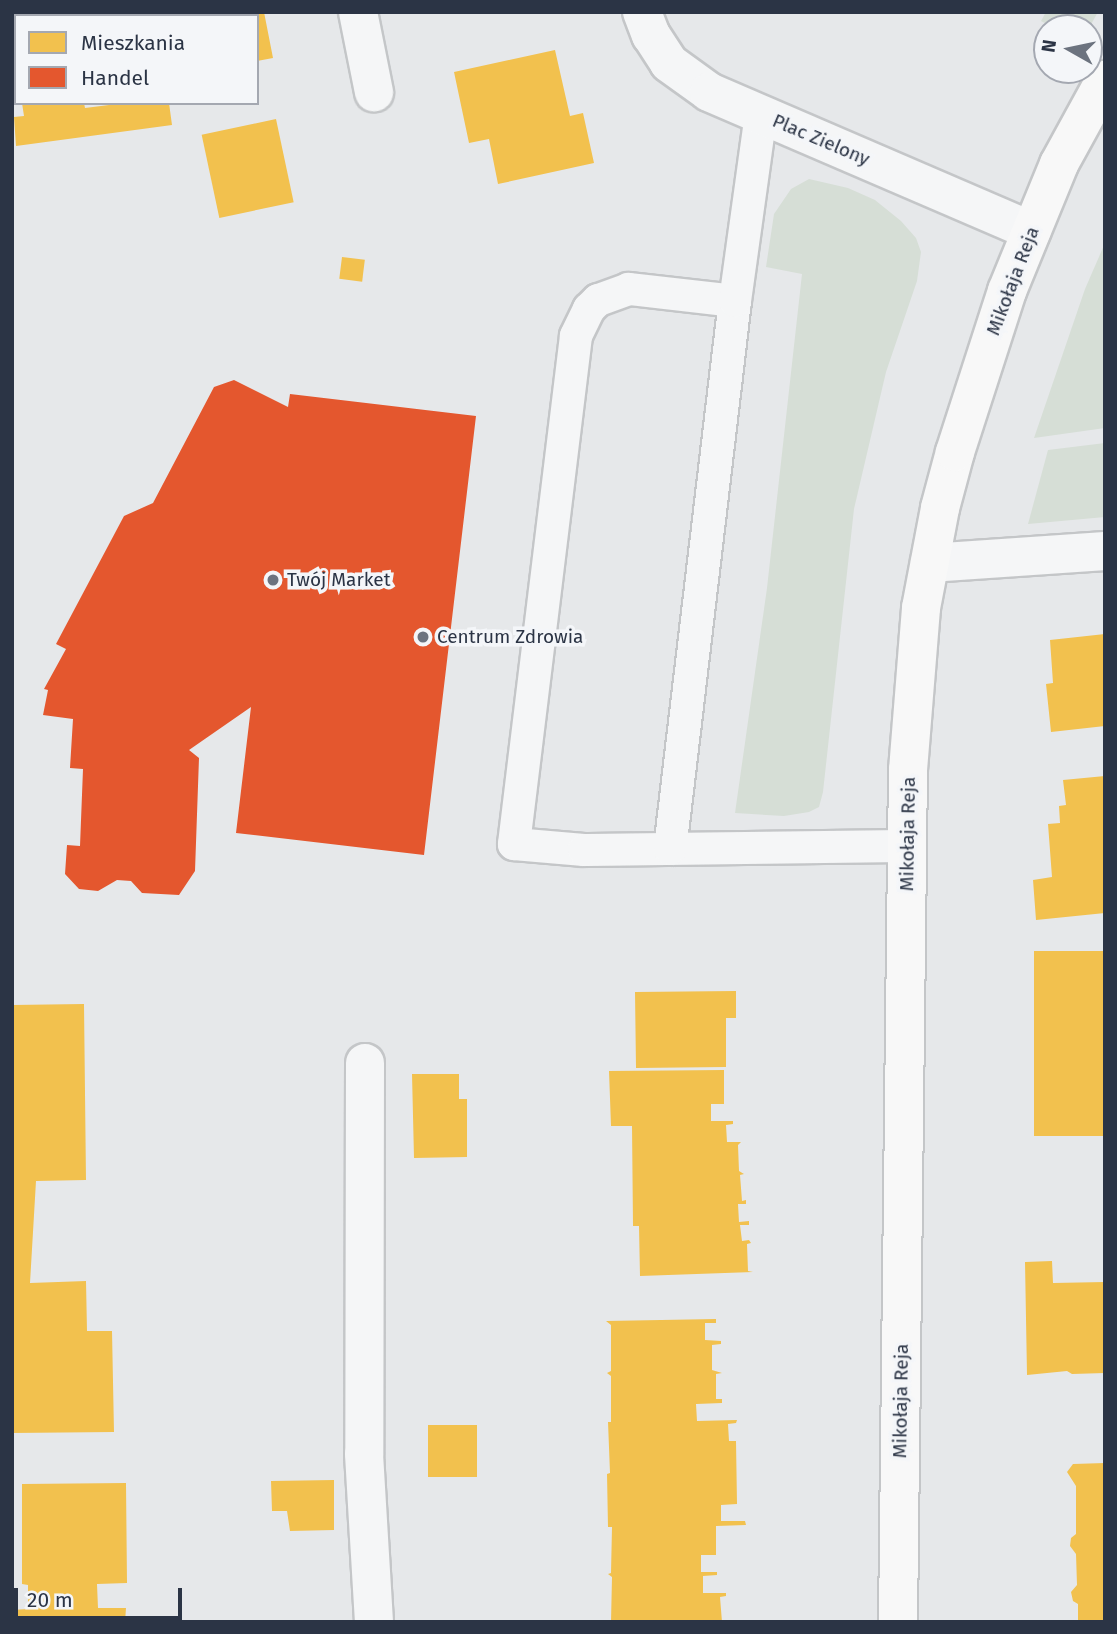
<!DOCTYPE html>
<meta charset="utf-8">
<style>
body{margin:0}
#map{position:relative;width:1117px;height:1634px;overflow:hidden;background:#e6e8ea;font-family:"Fira Sans",sans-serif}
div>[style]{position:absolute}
.green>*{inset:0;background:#d6ded6}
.homes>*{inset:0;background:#f2c14e;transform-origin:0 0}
.shops>*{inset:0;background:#e4572e}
.roads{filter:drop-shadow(2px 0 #c4c6c8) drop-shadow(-2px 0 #c4c6c8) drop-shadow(0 2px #c4c6c8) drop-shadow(0 -2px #c4c6c8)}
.lane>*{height:32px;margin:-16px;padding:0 16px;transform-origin:16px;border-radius:16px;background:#f5f6f7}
.street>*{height:38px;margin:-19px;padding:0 19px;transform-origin:19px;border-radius:19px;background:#f5f6f7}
.secondary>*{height:38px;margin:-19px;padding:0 19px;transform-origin:19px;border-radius:19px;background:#f8f8f8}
.dots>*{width:19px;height:19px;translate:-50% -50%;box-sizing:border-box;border:4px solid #f4f6f9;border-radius:50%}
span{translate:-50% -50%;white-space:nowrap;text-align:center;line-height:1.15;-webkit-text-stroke:7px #f4f6f9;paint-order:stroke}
.street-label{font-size:19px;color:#2b3445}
.poi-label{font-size:19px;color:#2b3445}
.left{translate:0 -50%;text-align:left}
.frame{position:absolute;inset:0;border:14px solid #2b3445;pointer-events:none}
.legend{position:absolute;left:14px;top:14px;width:245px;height:91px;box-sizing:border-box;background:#f4f6f9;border:2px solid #a4a8b1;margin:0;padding:9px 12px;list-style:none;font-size:21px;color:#2b3445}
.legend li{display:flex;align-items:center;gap:14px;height:35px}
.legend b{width:35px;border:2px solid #a4a8b1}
.north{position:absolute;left:1033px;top:14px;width:70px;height:70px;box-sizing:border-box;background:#f4f6f9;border:2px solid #a4a8b1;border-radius:50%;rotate:279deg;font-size:19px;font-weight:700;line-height:28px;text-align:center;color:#2b3445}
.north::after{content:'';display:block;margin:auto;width:24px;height:32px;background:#6c737f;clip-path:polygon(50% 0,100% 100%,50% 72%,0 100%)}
.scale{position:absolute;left:14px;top:1588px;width:168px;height:32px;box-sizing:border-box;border:4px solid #2b3445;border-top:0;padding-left:9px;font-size:21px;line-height:24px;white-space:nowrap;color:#2b3445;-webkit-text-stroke:5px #f4f6f9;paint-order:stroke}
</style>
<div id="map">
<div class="green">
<div style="clip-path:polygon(1046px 12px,1098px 12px,1089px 28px,1054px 28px,1041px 21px)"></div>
<div style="clip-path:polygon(809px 179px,848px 188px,875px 200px,901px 221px,916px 238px,921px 252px,917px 281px,886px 372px,854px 509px,823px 792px,819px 807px,809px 812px,784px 816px,735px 813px,767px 588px,802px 274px,766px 267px,774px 214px,791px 189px)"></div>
<div style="clip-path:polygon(1105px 243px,1105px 428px,1034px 438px,1085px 289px)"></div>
<div style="clip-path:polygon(1105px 443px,1105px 517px,1028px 524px,1048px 450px)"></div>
</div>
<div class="homes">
<div style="clip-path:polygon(155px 12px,264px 12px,273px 58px,257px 61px,257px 16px,156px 16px)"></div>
<div style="clip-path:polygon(555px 50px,570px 116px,583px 113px,594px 163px,498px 184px,489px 139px,469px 143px,454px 72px)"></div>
<div style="clip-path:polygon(22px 103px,84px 103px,85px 108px,125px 103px,169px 103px,172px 125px,16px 146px,14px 117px,24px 116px)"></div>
<div style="left:276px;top:119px;width:85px;height:76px;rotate:78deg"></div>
<div style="left:342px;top:257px;width:23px;height:22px;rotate:7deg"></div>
<div style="clip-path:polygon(1105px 634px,1105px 726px,1051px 732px,1046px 684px,1053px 683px,1050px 640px)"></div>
<div style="clip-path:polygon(1105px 776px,1105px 913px,1036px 920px,1033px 880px,1052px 877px,1048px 824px,1060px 823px,1059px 806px,1066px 805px,1063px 780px)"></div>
<div style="left:1105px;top:951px;width:185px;height:71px;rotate:90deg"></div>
<div style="clip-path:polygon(736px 991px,736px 1018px,726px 1018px,726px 1067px,636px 1068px,635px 992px)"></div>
<div style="clip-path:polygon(84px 1004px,86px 1180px,36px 1181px,30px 1283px,86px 1281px,87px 1331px,112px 1331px,114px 1432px,12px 1433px,12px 1005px)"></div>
<div style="clip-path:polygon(724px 1070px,724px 1104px,711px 1104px,711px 1121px,733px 1121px,733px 1124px,726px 1125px,727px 1142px,741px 1142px,738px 1145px,739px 1171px,744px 1174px,740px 1175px,742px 1201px,746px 1200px,746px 1204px,738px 1204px,739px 1222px,749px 1221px,749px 1225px,740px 1225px,742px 1241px,749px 1240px,751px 1243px,747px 1244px,748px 1271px,753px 1272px,640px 1276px,639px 1226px,633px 1226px,632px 1126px,611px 1126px,609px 1071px)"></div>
<div style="clip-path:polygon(412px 1074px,459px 1074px,459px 1099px,467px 1099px,467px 1157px,414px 1158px)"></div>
<div style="clip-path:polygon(1052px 1261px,1053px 1283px,1105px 1282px,1105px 1373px,1072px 1374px,1067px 1371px,1027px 1375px,1025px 1262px)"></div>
<div style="clip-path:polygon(716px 1319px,716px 1323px,705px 1323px,705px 1340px,721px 1341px,721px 1344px,712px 1345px,712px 1370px,722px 1373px,716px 1374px,716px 1399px,722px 1399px,722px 1403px,696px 1404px,697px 1421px,737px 1420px,736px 1423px,728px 1424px,729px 1441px,736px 1441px,737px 1504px,721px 1505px,721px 1521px,745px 1521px,746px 1525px,716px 1526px,716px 1555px,701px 1555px,701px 1572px,717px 1572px,717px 1575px,703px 1576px,703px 1593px,726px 1593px,726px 1596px,720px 1597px,722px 1622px,611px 1622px,612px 1577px,608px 1574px,611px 1573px,612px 1527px,608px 1527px,607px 1474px,610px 1473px,608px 1422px,611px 1422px,611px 1376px,607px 1373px,611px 1371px,611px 1325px,606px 1321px)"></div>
<div style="left:428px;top:1425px;width:49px;height:52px"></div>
<div style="clip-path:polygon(1105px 1463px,1105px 1622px,1078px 1622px,1078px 1604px,1073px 1601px,1071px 1592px,1077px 1585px,1076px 1554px,1070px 1546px,1071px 1538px,1076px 1534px,1076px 1486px,1067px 1472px,1073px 1464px)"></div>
<div style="clip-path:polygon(334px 1480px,334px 1530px,290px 1531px,287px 1511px,272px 1511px,271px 1481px)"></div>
<div style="clip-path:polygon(126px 1483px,127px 1583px,97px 1584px,98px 1608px,126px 1608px,125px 1622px,12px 1622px,12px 1610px,28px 1609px,28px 1585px,22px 1584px,22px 1484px)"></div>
</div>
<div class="shops">
<div style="clip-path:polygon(234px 380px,288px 407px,290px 394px,476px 416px,424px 855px,236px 833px,251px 707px,189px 750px,199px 758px,195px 871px,179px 895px,142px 893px,131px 881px,117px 880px,98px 891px,79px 889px,65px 874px,67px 845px,80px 846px,83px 769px,70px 768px,73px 719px,43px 715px,48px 690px,44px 689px,66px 649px,56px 644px,124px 516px,153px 503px,214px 387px)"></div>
</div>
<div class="roads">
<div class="lane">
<div style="left:735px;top:301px;width:107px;rotate:-173.5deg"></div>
<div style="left:629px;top:289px;width:33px;rotate:160deg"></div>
<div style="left:598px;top:300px;width:13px;rotate:135deg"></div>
<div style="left:589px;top:309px;width:30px;rotate:116deg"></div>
<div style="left:576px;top:336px;width:512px;rotate:96.96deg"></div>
<div style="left:514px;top:844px;width:70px;rotate:4.9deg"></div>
<div style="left:584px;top:850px;width:323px;rotate:-0.7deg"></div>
<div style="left:670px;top:849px;width:552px;rotate:-83.24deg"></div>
<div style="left:735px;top:301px;width:189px;rotate:-82.1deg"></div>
</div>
<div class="street">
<div style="left:358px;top:12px;width:82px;rotate:78.7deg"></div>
<div style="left:642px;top:12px;width:25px;rotate:69deg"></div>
<div style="left:651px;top:35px;width:33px;rotate:57deg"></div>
<div style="left:669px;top:63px;width:49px;rotate:35.9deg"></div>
<div style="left:709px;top:92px;width:351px;rotate:23.3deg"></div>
<div style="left:930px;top:563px;width:175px;rotate:-3.9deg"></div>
<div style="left:365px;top:1063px;width:391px;rotate:90.1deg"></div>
<div style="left:364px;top:1454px;width:168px;rotate:86.6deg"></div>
</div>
<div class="secondary">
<div style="left:898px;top:1622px;width:852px;rotate:-89.33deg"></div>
<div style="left:908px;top:770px;width:163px;rotate:-85.4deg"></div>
<div style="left:921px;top:608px;width:102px;rotate:-79.2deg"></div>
<div style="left:940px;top:508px;width:58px;rotate:-75deg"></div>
<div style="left:955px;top:452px;width:169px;rotate:-72.1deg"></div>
<div style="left:1007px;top:291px;width:137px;rotate:-67.7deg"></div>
<div style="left:1059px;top:164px;width:96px;rotate:-61.3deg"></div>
</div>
</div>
<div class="dots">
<div style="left:273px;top:580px;background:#6c737f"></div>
<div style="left:423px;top:637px;background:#6c737f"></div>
</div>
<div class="street-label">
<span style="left:821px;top:140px;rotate:23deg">Plac Zielony</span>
<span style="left:1013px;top:281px;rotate:-69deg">Mikołaja Reja</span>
<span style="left:908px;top:834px;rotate:-89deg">Mikołaja Reja</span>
<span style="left:901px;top:1401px;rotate:-89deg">Mikołaja Reja</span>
</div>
<div class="poi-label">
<span class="left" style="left:287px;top:580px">Twój Market</span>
<span class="left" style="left:437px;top:637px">Centrum Zdrowia</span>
</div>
<div class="frame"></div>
<ul class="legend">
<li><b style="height:19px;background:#f2c14e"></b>Mieszkania</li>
<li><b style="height:19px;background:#e4572e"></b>Handel</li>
</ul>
<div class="north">N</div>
<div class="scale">20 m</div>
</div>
